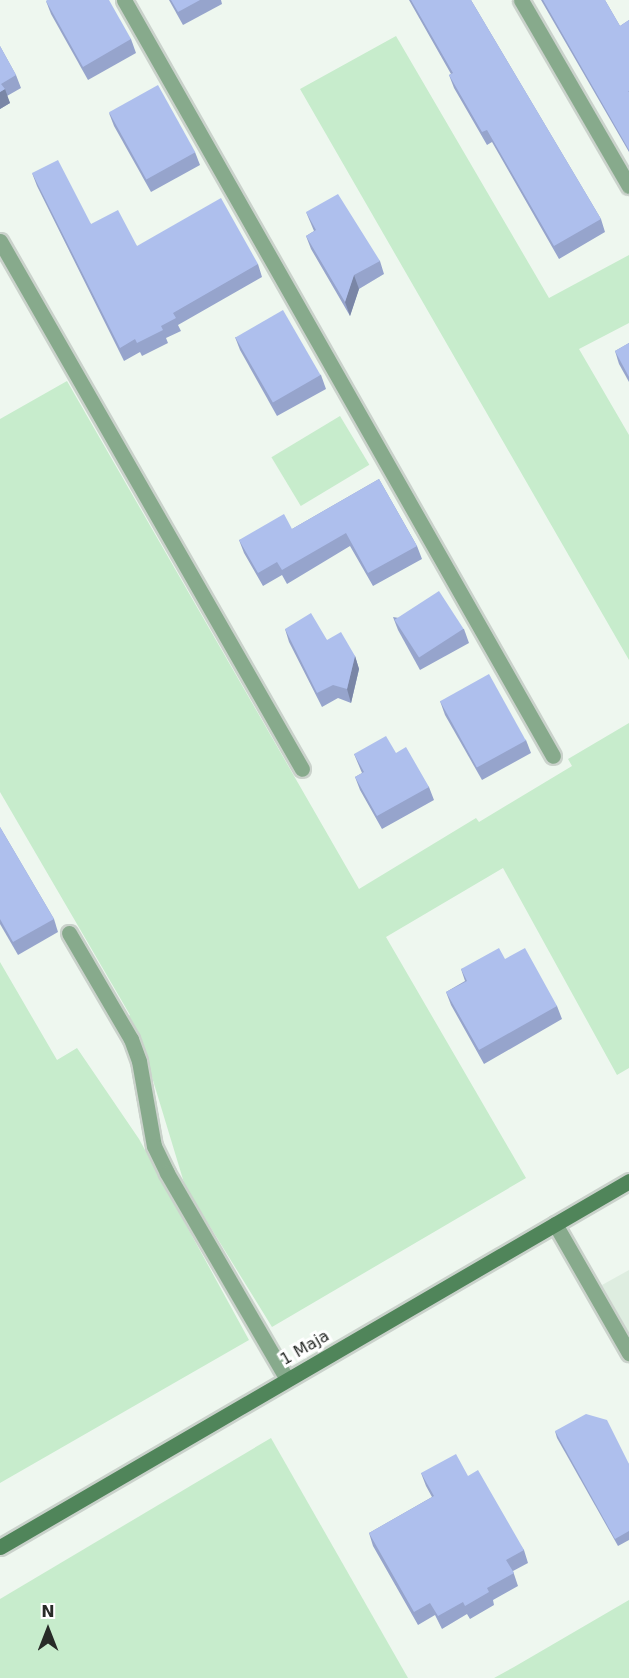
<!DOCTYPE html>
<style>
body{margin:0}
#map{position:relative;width:629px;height:1678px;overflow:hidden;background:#eef7ef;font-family:"DejaVu Sans",sans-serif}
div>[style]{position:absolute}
.built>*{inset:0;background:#deede0}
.green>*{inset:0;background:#c7eccc;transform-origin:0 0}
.roads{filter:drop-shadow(2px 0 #cad2cb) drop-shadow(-2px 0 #cad2cb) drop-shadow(0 2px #cad2cb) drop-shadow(0 -2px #cad2cb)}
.lane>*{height:15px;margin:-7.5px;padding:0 7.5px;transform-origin:7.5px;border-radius:7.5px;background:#87aa8c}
.secondary>*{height:15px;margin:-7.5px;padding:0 7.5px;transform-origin:7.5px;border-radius:7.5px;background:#50855a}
.wall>*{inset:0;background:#96a4cc}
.shaded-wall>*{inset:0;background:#7a86a6}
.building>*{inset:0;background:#aebfed;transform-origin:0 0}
span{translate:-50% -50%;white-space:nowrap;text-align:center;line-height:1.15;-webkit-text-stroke:6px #fff;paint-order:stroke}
.street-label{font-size:16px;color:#282b28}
.north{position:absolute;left:18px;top:1600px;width:60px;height:60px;-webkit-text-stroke:4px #fff;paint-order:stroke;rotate:0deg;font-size:16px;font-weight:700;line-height:24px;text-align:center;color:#282b28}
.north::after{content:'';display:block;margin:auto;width:21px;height:27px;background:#282b28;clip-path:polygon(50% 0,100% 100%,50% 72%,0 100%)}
</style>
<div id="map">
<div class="built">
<div style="clip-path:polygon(629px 1270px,629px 1333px,602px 1285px)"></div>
</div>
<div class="green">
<div style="clip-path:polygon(396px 36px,549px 298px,629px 255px,629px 323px,579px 349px,629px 435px,629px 660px,300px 89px)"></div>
<div style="clip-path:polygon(67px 381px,359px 889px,476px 818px,479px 822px,572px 766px,568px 759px,629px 723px,629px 1068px,617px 1075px,503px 868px,386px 937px,526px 1178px,272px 1327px,185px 1186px,148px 1064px,127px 1017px,130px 1015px,0 792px,0 419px)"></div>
<div style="left:340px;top:416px;width:57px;height:80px;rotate:59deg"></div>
<div style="clip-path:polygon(0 962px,57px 1060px,77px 1048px,139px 1139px,249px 1340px,0 1483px)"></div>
<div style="clip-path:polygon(271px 1438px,408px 1678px,0 1678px,0 1599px)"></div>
<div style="clip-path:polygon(629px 1600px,629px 1678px,494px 1678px,514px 1667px)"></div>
</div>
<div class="roads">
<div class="lane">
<div style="left:124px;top:0;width:869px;rotate:60.43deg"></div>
<div style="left:521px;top:0;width:215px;rotate:59.9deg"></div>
<div style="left:0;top:241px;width:608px;rotate:60.23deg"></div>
<div style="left:69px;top:933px;width:123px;rotate:59.7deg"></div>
<div style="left:131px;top:1039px;width:23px;rotate:70deg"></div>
<div style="left:139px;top:1061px;width:86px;rotate:80deg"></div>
<div style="left:154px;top:1146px;width:30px;rotate:64deg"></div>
<div style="left:167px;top:1173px;width:238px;rotate:59.8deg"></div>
<div style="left:555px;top:1224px;width:149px;rotate:60.2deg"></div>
</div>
<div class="secondary">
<div style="left:0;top:1547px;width:728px;rotate:-30.19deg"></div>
</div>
</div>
<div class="wall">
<div style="clip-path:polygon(169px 0,221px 0,222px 4px,183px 25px)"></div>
<div style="clip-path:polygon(409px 0,471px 0,601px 219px,605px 232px,559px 259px,492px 142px,487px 145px,454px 88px,449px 75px,451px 74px)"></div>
<div style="clip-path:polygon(541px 0,605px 0,620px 26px,629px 20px,629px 152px)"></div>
<div style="clip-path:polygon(46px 1px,131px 39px,136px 53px,88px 80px,51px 14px)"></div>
<div style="clip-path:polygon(0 46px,16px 75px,21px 88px,7px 96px,10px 103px,0 109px)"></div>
<div style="clip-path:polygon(109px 113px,195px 152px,200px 165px,151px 192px,114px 126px)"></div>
<div style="clip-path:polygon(32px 173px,91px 224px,137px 246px,258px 264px,262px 277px,178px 325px,181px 331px,166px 338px,168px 343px,142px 356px,140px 352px,124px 361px,37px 186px)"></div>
<div style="clip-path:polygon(306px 212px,380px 261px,384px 274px,359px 289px,350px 316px,311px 249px,306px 236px,314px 231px)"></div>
<div style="clip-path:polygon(235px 337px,321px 375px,326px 389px,277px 416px,240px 350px)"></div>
<div style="clip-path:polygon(629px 343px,629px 382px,619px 364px,615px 351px)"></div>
<div style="clip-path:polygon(379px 479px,417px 546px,422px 559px,373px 586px,350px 546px,287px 584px,282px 575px,263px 586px,244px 553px,239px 540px,292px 529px)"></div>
<div style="clip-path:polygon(393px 617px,464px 629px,469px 643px,420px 670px,398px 630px)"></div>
<div style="clip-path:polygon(285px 629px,327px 640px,355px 656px,359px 669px,351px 703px,338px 698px,322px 707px,289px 642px)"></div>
<div style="clip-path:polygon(440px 701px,526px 740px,531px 753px,482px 780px,445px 715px)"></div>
<div style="clip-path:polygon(396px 753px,429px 787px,434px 800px,382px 829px,360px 790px,355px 777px,362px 773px,354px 754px)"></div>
<div style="clip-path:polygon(0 827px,54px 919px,58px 932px,18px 955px,0 924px)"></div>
<div style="clip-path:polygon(505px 959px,557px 1006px,562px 1019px,484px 1064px,451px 1005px,446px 992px,465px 981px,461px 969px)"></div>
<div style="clip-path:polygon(555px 1431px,629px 1464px,629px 1540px,618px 1546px,557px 1438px)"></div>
<div style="clip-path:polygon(421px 1473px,468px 1476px,524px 1550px,528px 1563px,513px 1571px,518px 1586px,493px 1600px,494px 1605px,470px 1619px,467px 1614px,442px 1629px,435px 1615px,418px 1625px,373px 1546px,369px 1533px,432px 1497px,426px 1486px)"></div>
</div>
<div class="shaded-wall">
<div style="clip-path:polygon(5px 89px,10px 103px,0 109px,0 92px)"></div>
<div style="clip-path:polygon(354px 275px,359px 289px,350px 316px,345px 302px)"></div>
<div style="clip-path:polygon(355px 656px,359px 669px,351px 703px,347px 689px)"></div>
</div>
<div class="building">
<div style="clip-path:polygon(47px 0,109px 0,131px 39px,83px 67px,46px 1px)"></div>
<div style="clip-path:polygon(171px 0,200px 0,178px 12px)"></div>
<div style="clip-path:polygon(411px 0,471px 0,601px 219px,554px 246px,487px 130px,482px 132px,449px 75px,453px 73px)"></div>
<div style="clip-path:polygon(543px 0,605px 0,620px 26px,629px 20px,629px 91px,628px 91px,629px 92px,629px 150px)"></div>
<div style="clip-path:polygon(0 46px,16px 75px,1px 84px,5px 89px,0 92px)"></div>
<div style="left:158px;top:85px;width:77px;height:56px;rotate:61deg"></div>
<div style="clip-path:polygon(58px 160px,91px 224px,118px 210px,137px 246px,221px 198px,258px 264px,173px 313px,176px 318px,161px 326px,163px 330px,137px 343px,135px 339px,120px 348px,32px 173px)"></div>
<div style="clip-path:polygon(338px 194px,380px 261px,354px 275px,345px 302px,306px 236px,316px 230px,306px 212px)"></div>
<div style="left:283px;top:310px;width:75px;height:55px;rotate:60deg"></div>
<div style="clip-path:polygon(629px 343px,629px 377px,615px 351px)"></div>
<div style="clip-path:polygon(379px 479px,417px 546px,368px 573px,346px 533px,282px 570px,277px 562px,258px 573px,239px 540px,284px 514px,292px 529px)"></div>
<div style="left:439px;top:591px;width:45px;height:53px;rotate:57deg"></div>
<div style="clip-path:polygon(311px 613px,327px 640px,341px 632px,355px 656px,347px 689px,333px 685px,317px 693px,285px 629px)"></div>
<div style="left:489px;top:674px;width:76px;height:56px;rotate:61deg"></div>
<div style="clip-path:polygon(386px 736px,396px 753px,406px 747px,429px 787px,377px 816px,355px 777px,364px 772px,354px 754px)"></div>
<div style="clip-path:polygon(0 827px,54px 919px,13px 942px,0 919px)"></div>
<div style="clip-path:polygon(499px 948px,505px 959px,525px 948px,557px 1006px,479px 1050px,446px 992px,467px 981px,461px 969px)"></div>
<div style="clip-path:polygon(586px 1414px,607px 1420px,629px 1464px,629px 1531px,615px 1539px,555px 1431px)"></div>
<div style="clip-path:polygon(456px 1454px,468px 1476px,478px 1470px,524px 1550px,506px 1560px,514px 1573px,487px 1588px,489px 1592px,465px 1606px,463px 1602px,438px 1616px,430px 1603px,414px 1612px,369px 1533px,434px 1496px,421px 1473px)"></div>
</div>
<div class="street-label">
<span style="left:305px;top:1348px;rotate:-30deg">1 Maja</span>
</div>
<div class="north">N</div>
</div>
